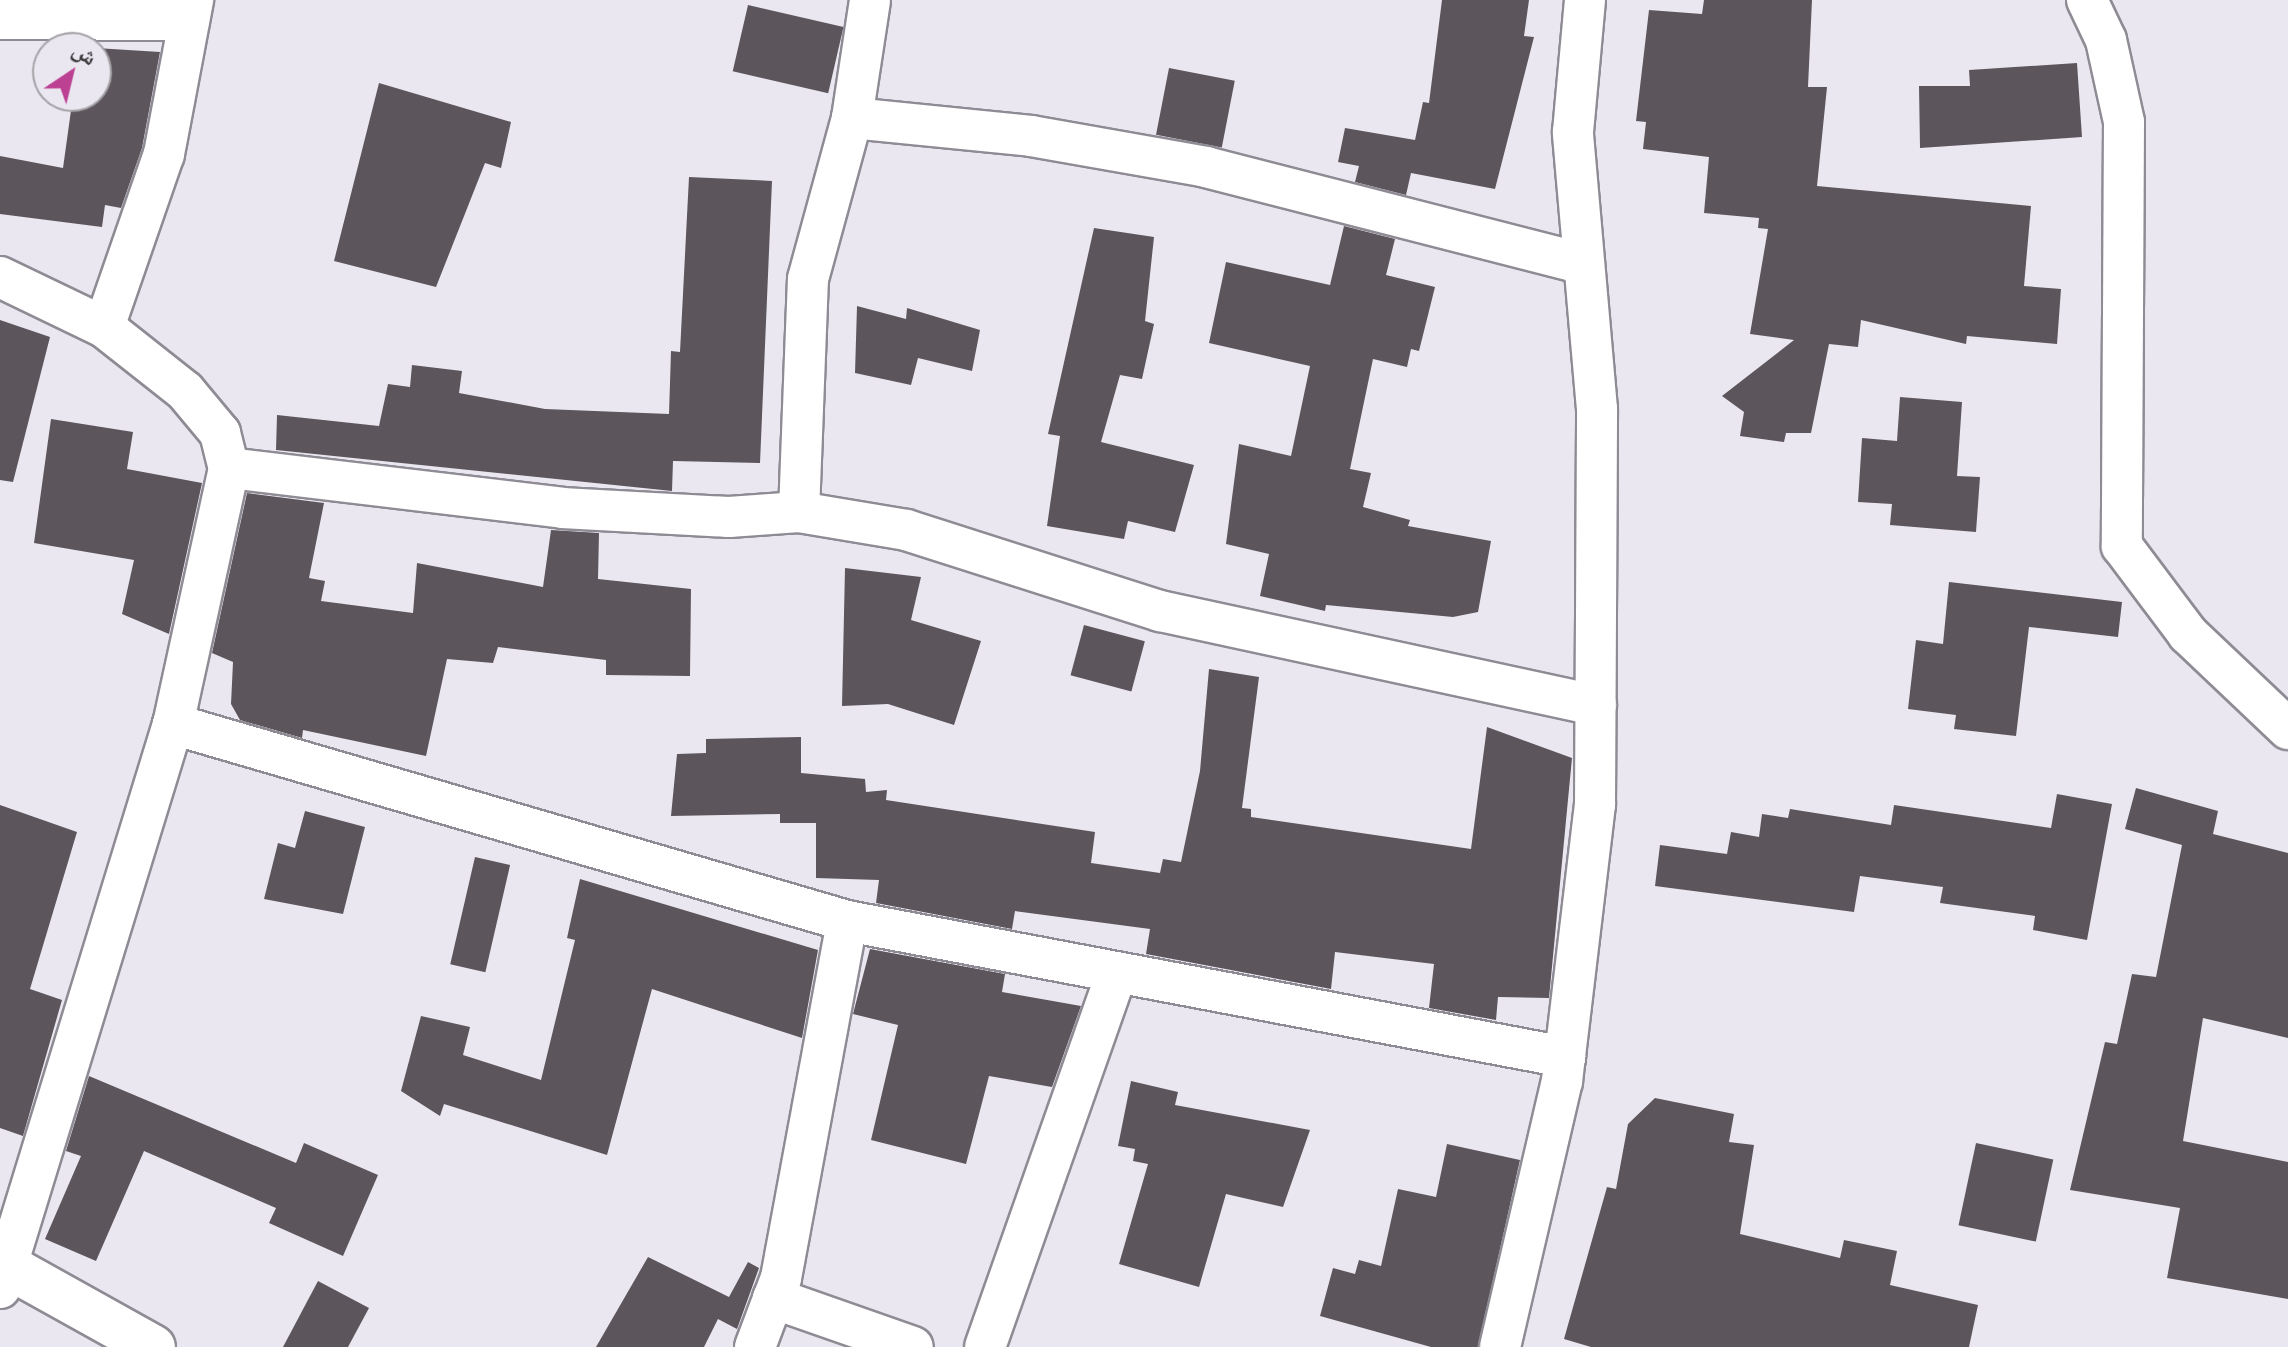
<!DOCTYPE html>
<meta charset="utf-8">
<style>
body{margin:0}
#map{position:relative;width:2288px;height:1347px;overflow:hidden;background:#ebe7f0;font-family:Arial,"Noto Naskh Arabic",sans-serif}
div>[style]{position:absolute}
.building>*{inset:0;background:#5c555c;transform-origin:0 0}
.roads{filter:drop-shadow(2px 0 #8f8b94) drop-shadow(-2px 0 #8f8b94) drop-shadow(0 2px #8f8b94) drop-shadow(0 -2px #8f8b94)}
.street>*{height:40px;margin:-20px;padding:0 20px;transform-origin:20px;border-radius:20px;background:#fff}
.secondary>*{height:44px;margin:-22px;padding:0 22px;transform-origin:22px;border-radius:22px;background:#fff}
span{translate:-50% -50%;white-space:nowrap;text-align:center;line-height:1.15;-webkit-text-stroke:8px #ebe7f0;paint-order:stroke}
.north{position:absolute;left:32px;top:32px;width:80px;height:80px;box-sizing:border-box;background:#ebe7f0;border:2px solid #a5a2a8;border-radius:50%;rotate:35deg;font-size:22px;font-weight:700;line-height:32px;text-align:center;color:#3c3a3d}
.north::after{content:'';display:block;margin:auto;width:28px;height:36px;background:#bc4193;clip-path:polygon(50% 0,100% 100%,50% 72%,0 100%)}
</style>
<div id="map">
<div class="building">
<div style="clip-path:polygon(1442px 0,1529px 0,1524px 36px,1534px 37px,1495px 189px,1411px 173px,1406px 195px,1355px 182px,1359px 166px,1338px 162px,1345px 128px,1415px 140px,1423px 102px,1429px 103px)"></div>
<div style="clip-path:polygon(1704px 0,1812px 0,1808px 87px,1827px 87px,1817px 186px,2031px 206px,2024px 286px,2061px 289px,2057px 344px,1967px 336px,1966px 344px,1861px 320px,1858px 347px,1829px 344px,1811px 433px,1786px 433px,1784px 442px,1740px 436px,1744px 412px,1722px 396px,1794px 340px,1750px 334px,1768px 229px,1758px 228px,1759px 218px,1704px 213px,1709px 157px,1643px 149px,1646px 122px,1636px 121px,1649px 10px,1702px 14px)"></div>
<div style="left:748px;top:5px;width:98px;height:68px;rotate:13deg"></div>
<div style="clip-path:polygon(96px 48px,160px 52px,142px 148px,121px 208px,105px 205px,102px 227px,0 214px,0 156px,63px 168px,73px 96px,96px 96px)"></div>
<div style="clip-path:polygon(2077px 63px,2082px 137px,1920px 148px,1919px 86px,1970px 86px,1969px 70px)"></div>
<div style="left:1169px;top:68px;width:67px;height:68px;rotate:11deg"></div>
<div style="clip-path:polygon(379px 83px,511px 122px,501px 168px,485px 163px,436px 287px,334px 261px)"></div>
<div style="clip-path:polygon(689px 177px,772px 181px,760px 463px,673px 461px,672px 491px,276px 450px,277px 415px,379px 426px,388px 384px,410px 387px,412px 365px,462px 371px,459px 393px,545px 409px,669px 414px,671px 351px,680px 352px)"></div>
<div style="clip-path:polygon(1344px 226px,1395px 239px,1386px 275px,1435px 287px,1419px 351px,1411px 349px,1407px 367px,1373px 359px,1350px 469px,1371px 473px,1363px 507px,1410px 520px,1408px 526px,1491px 541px,1478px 612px,1453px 617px,1326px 605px,1325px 611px,1260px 596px,1269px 554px,1226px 544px,1239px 444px,1291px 456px,1310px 366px,1209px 343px,1226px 262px,1330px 285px)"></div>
<div style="clip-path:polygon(1094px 228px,1154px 237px,1145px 321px,1154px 324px,1142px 379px,1120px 375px,1101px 442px,1194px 465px,1175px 532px,1128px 521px,1124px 539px,1047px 526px,1060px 436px,1048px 434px)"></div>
<div style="clip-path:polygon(857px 306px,906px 319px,907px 308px,980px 330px,972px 371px,918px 358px,911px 385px,855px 373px)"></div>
<div style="clip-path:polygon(0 320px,50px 337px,13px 482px,0 480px)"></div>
<div style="clip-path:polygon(1900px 397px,1962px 402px,1957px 476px,1980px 477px,1976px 532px,1890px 525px,1892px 504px,1858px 502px,1862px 438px,1897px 441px)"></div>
<div style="clip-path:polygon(51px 419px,133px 432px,127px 469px,202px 483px,169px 634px,122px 614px,134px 560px,34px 543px)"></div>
<div style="clip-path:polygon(247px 493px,324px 503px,309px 578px,325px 581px,321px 601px,413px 613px,417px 563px,543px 587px,551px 530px,599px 533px,598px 579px,691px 589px,690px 676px,606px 675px,606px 660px,498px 647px,493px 663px,447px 659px,426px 756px,303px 730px,302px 738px,240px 720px,231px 704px,233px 662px,212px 653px)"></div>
<div style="clip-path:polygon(845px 568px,921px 577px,911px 620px,981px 641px,954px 725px,888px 704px,842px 706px)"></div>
<div style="clip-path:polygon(1949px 582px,2122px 602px,2118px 637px,2029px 627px,2016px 736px,1954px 729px,1956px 715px,1908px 709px,1916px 640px,1943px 644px)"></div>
<div style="left:1084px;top:625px;width:63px;height:52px;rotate:15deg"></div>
<div style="clip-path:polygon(1209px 669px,1259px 677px,1242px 808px,1251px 809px,1251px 817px,1471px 849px,1487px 727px,1572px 758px,1549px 998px,1498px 997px,1496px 1020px,1429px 1008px,1434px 964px,1335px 952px,1331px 989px,1146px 954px,1150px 929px,1015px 911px,1012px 929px,876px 903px,879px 880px,816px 878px,816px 823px,780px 823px,780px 814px,671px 816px,677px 754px,706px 753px,706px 739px,801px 737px,801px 773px,865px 779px,866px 792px,887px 790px,886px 800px,1095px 832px,1091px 863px,1160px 873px,1163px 859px,1181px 862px,1200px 771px)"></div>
<div style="clip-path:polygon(2136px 788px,2218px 811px,2213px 834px,2288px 853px,2288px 1038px,2203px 1018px,2183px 1141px,2288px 1162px,2288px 1299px,2167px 1278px,2180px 1208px,2070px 1190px,2105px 1042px,2117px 1044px,2132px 974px,2156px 977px,2182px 845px,2125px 829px)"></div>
<div style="clip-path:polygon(2057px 794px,2112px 804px,2087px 940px,2033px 930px,2035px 916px,1940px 903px,1943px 887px,1860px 876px,1854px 912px,1655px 886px,1660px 845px,1727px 854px,1731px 832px,1759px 837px,1762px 814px,1788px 818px,1790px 809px,1891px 825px,1894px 805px,2051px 828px)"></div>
<div style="clip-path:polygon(0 805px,77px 832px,30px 989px,62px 1000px,23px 1136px,0 1128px)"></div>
<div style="clip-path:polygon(305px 811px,365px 827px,343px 914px,264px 899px,278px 843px,295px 848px)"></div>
<div style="left:475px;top:857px;width:36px;height:110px;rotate:13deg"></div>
<div style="clip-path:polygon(580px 879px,818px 950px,802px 1038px,652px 989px,607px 1155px,444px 1104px,440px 1116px,401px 1091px,421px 1016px,470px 1027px,463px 1055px,541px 1080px,575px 940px,567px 938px)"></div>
<div style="clip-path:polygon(870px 949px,1005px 974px,1002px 992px,1081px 1006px,1052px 1087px,989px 1076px,966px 1164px,871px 1140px,898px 1025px,853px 1014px)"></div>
<div style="clip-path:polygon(89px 1076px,296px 1163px,304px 1143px,378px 1175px,343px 1256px,269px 1223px,276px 1208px,144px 1151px,96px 1261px,45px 1239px,81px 1156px,66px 1151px)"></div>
<div style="clip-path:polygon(1131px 1081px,1178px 1092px,1175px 1105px,1310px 1130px,1283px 1207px,1226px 1194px,1199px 1287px,1119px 1264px,1148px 1164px,1133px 1161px,1135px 1149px,1118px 1146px)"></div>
<div style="clip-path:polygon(1655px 1098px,1734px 1114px,1729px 1142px,1754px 1145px,1740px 1234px,1840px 1258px,1844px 1240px,1897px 1251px,1890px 1285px,1978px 1305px,1969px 1347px,1591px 1347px,1564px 1339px,1607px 1187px,1616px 1189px,1628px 1124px)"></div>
<div style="left:1976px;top:1143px;width:79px;height:84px;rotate:12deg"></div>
<div style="clip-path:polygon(1447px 1144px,1520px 1160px,1478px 1347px,1431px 1347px,1320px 1316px,1333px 1268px,1355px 1274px,1359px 1260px,1381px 1266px,1398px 1189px,1436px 1197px)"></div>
<div style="clip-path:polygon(648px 1257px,729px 1297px,748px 1262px,759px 1268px,737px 1329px,718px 1319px,704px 1347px,596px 1347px)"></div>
<div style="clip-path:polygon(318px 1281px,369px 1308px,348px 1347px,283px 1347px)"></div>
</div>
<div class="roads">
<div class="street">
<div style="left:2087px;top:0;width:44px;rotate:64.6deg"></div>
<div style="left:2106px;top:40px;width:84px;rotate:77.6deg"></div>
<div style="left:2124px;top:122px;width:424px;rotate:90.3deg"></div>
<div style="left:2122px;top:546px;width:110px;rotate:53.1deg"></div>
<div style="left:2188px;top:634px;width:138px;rotate:43.5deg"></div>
<div style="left:0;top:19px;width:189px;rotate:0.3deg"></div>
<div style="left:852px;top:118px;width:180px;rotate:5.7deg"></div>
<div style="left:1031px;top:136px;width:178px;rotate:10deg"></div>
<div style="left:1206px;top:167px;width:390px;rotate:14.4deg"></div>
<div style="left:0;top:277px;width:115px;rotate:25.7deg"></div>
<div style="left:104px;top:327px;width:103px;rotate:38.3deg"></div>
<div style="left:185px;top:391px;width:55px;rotate:50.2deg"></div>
<div style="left:220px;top:433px;width:36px;rotate:76deg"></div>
<div style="left:229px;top:468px;width:262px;rotate:102.3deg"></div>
<div style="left:173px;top:724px;width:590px;rotate:107.05deg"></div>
<div style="left:104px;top:327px;width:183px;rotate:-70.9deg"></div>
<div style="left:164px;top:154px;width:157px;rotate:-79.3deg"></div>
<div style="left:229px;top:468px;width:335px;rotate:6.8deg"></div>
<div style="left:562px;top:508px;width:167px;rotate:3.1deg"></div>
<div style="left:729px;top:517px;width:70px;rotate:-4.1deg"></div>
<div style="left:799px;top:512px;width:233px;rotate:-87.8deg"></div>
<div style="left:808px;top:279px;width:167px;rotate:-74.7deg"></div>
<div style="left:852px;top:118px;width:119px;rotate:-81.3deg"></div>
<div style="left:799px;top:512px;width:109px;rotate:9.5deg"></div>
<div style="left:906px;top:530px;width:267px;rotate:17.7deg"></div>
<div style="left:1160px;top:611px;width:446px;rotate:12.2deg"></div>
<div style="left:173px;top:724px;width:702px;rotate:16.29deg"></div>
<div style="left:847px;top:921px;width:731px;rotate:10.73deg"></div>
<div style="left:773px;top:1298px;width:148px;rotate:19.3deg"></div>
<div style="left:755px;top:1347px;width:74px;rotate:-69.4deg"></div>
<div style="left:781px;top:1278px;width:363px;rotate:-79.5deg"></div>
<div style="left:985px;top:1347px;width:393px;rotate:-70.6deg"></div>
<div style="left:1500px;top:1347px;width:273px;rotate:-76.9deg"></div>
<div style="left:1562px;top:1081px;width:278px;rotate:-83.2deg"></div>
<div style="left:1595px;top:805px;width:396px;rotate:-89.7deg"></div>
<div style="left:1597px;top:409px;width:278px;rotate:-95deg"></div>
<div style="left:1573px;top:132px;width:133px;rotate:-84.8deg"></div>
</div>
<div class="secondary">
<div style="left:0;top:1262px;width:175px;rotate:29.1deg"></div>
</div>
</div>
<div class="north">ش</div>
</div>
